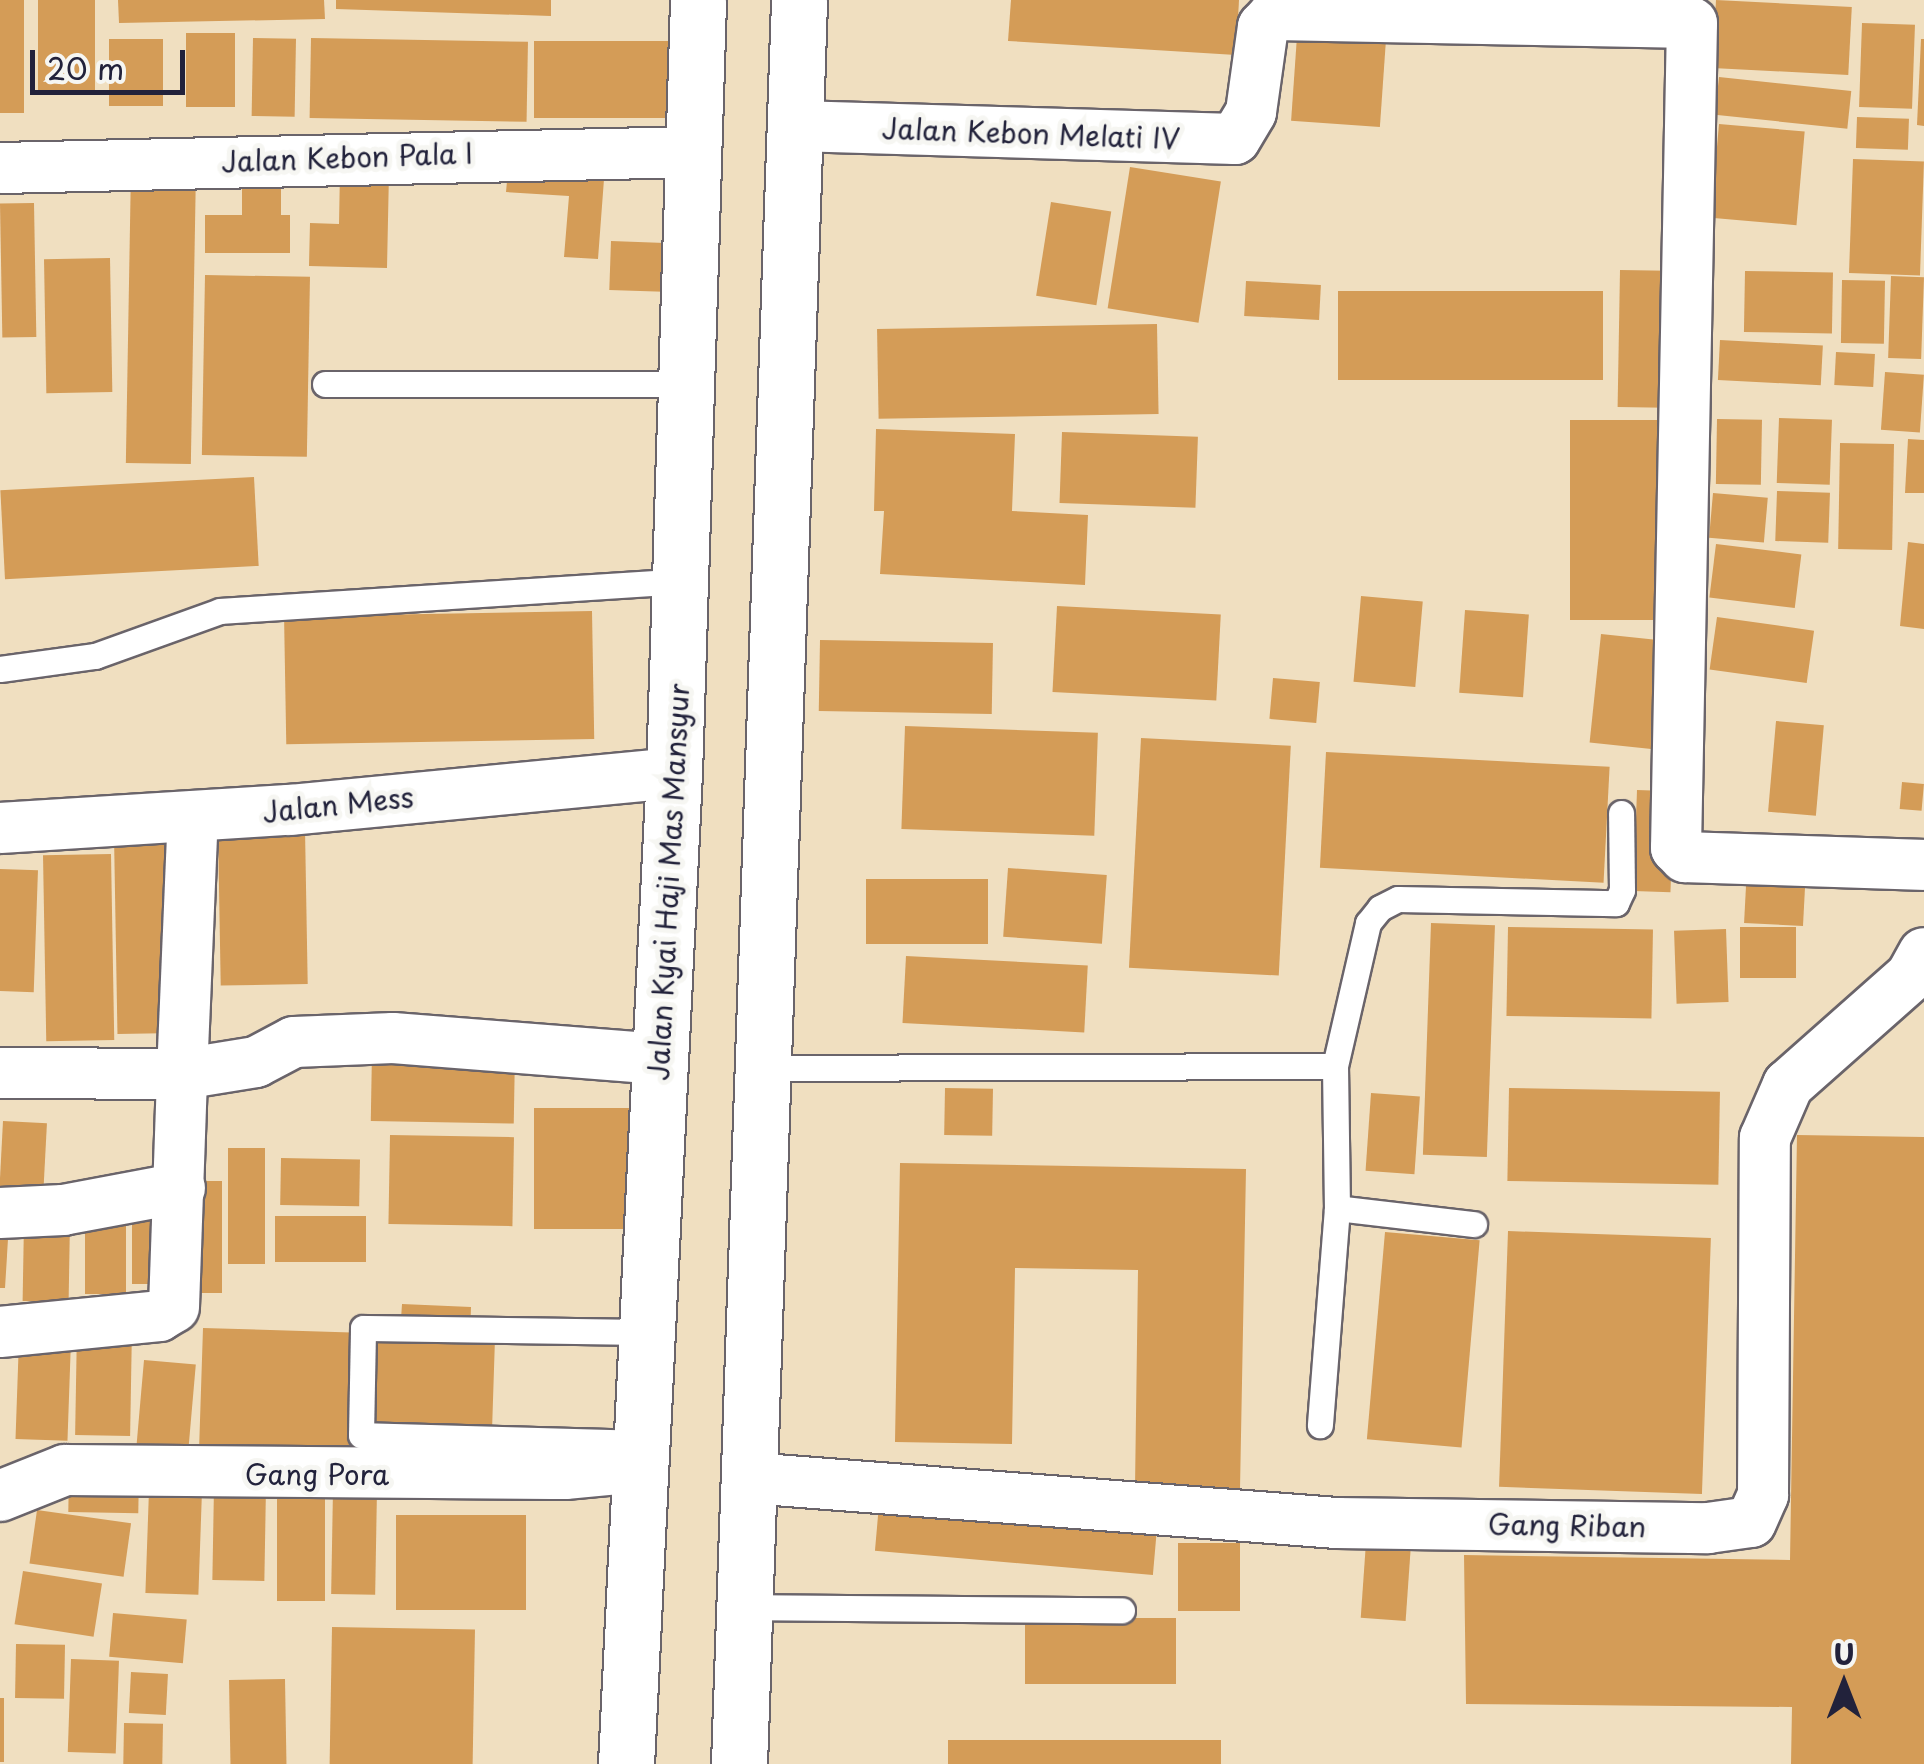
<!DOCTYPE html>
<style>
body{margin:0}
#map{position:relative;width:1924px;height:1764px;overflow:hidden;background:#f0dfc0;font-family:"Playpen Sans",sans-serif}
div>[style]{position:absolute}
.building>*{inset:0;background:#d49c57;transform-origin:0 0}
.roads{filter:drop-shadow(2px 0 #6a646a) drop-shadow(-2px 0 #6a646a) drop-shadow(0 2px #6a646a) drop-shadow(0 -2px #6a646a)}
.service>*{height:25px;margin:-12.5px;padding:0 12.5px;transform-origin:12.5px;border-radius:12.5px;background:#fff}
.minor>*{height:50px;margin:-25px;padding:0 25px;transform-origin:25px;border-radius:25px;background:#fff}
.primary>*{height:55px;margin:-27.5px;padding:0 27.5px;transform-origin:27.5px;border-radius:27.5px;background:#fff}
span{translate:-50% -50%;white-space:nowrap;text-align:center;line-height:1.15;-webkit-text-stroke:10px #f6f6f2;paint-order:stroke}
.street-label{font-size:28px;color:#22223b}
.north{position:absolute;left:1794px;top:1634px;width:100px;height:100px;-webkit-text-stroke:8px #f6f6f2;paint-order:stroke;rotate:0deg;font-size:28px;font-weight:700;line-height:40px;text-align:center;color:#22223b}
.north::after{content:'';display:block;margin:auto;width:35px;height:45px;background:#22223b;clip-path:polygon(50% 0,100% 100%,50% 72%,0 100%)}
.scale{position:absolute;left:30px;top:50px;width:155px;height:45px;box-sizing:border-box;border:5px solid #22223b;border-top:0;padding-left:12px;font-size:30px;line-height:35px;white-space:nowrap;color:#22223b;-webkit-text-stroke:8px #f6f6f2;paint-order:stroke}
</style>
<div id="map">
<div class="building">
<div style="left:0;top:0;width:24px;height:113px"></div>
<div style="left:38px;top:0;width:57px;height:94px"></div>
<div style="clip-path:polygon(118px 0,324px 0,325px 19px,119px 23px)"></div>
<div style="clip-path:polygon(336px 0,551px 0,551px 16px,336px 9px)"></div>
<div style="clip-path:polygon(1011px 0,1239px 0,1236px 55px,1008px 41px)"></div>
<div style="left:1716px;top:0;width:136px;height:68px;rotate:3deg"></div>
<div style="left:1298px;top:22px;width:89px;height:99px;rotate:4deg"></div>
<div style="left:1862px;top:23px;width:53px;height:84px;rotate:2deg"></div>
<div style="left:186px;top:33px;width:49px;height:74px"></div>
<div style="left:253px;top:38px;width:43px;height:78px;rotate:1deg"></div>
<div style="left:311px;top:38px;width:217px;height:80px;rotate:1deg"></div>
<div style="left:109px;top:39px;width:54px;height:67px"></div>
<div style="clip-path:polygon(1921px 39px,1924px 39px,1924px 126px,1917px 125px)"></div>
<div style="left:534px;top:41px;width:134px;height:77px"></div>
<div style="left:1719px;top:77px;width:133px;height:38px;rotate:6deg"></div>
<div style="left:1857px;top:117px;width:52px;height:31px;rotate:2deg"></div>
<div style="left:1719px;top:124px;width:86px;height:94px;rotate:5deg"></div>
<div style="clip-path:polygon(509px 159px,605px 166px,598px 259px,564px 257px,569px 196px,506px 192px)"></div>
<div style="left:1853px;top:159px;width:71px;height:114px;rotate:2deg"></div>
<div style="clip-path:polygon(242px 165px,281px 165px,281px 215px,290px 215px,290px 253px,205px 253px,205px 215px,242px 215px)"></div>
<div style="left:1130px;top:167px;width:92px;height:143px;rotate:9deg"></div>
<div style="left:131px;top:168px;width:65px;height:295px;rotate:1deg"></div>
<div style="clip-path:polygon(340px 171px,389px 172px,387px 268px,309px 266px,310px 223px,339px 224px)"></div>
<div style="left:1051px;top:202px;width:61px;height:95px;rotate:9deg"></div>
<div style="left:34px;top:203px;width:134px;height:34px;rotate:89deg"></div>
<div style="left:611px;top:241px;width:54px;height:49px;rotate:2deg"></div>
<div style="left:110px;top:258px;width:134px;height:66px;rotate:89deg"></div>
<div style="left:1620px;top:270px;width:64px;height:137px;rotate:1deg"></div>
<div style="left:1745px;top:271px;width:88px;height:61px;rotate:1deg"></div>
<div style="left:205px;top:275px;width:105px;height:180px;rotate:1deg"></div>
<div style="left:1891px;top:276px;width:33px;height:82px;rotate:2deg"></div>
<div style="left:1842px;top:280px;width:43px;height:63px;rotate:1deg"></div>
<div style="left:1246px;top:281px;width:75px;height:35px;rotate:3deg"></div>
<div style="left:1603px;top:291px;width:89px;height:265px;rotate:90deg"></div>
<div style="left:1157px;top:324px;width:90px;height:280px;rotate:89deg"></div>
<div style="left:1720px;top:340px;width:103px;height:40px;rotate:3deg"></div>
<div style="left:1836px;top:352px;width:39px;height:33px;rotate:3deg"></div>
<div style="left:1885px;top:372px;width:39px;height:58px;rotate:4deg"></div>
<div style="left:1779px;top:418px;width:53px;height:65px;rotate:2deg"></div>
<div style="left:1717px;top:419px;width:45px;height:65px;rotate:1deg"></div>
<div style="left:1570px;top:420px;width:110px;height:200px"></div>
<div style="clip-path:polygon(876px 429px,1015px 434px,1012px 511px,1088px 515px,1085px 585px,880px 574px,884px 511px,874px 511px)"></div>
<div style="left:1062px;top:432px;width:136px;height:71px;rotate:2deg"></div>
<div style="clip-path:polygon(1908px 439px,1924px 440px,1924px 493px,1905px 493px)"></div>
<div style="left:1840px;top:443px;width:54px;height:106px;rotate:1deg"></div>
<div style="left:254px;top:477px;width:89px;height:254px;rotate:87deg"></div>
<div style="left:1777px;top:491px;width:53px;height:50px;rotate:2deg"></div>
<div style="left:1713px;top:493px;width:55px;height:45px;rotate:5deg"></div>
<div style="clip-path:polygon(1908px 542px,1924px 544px,1924px 629px,1900px 626px)"></div>
<div style="left:1716px;top:544px;width:86px;height:54px;rotate:7deg"></div>
<div style="left:1361px;top:596px;width:62px;height:86px;rotate:5deg"></div>
<div style="left:1057px;top:606px;width:164px;height:86px;rotate:3deg"></div>
<div style="left:1465px;top:610px;width:64px;height:83px;rotate:4deg"></div>
<div style="left:592px;top:611px;width:128px;height:308px;rotate:89deg"></div>
<div style="left:1717px;top:617px;width:98px;height:53px;rotate:8deg"></div>
<div style="left:1601px;top:634px;width:74px;height:109px;rotate:6deg"></div>
<div style="left:820px;top:640px;width:173px;height:71px;rotate:1deg"></div>
<div style="left:1273px;top:678px;width:47px;height:41px;rotate:5deg"></div>
<div style="left:1776px;top:721px;width:48px;height:91px;rotate:5deg"></div>
<div style="left:905px;top:726px;width:193px;height:103px;rotate:2deg"></div>
<div style="left:1141px;top:738px;width:150px;height:230px;rotate:3deg"></div>
<div style="left:1326px;top:752px;width:284px;height:116px;rotate:3deg"></div>
<div style="left:1902px;top:782px;width:22px;height:27px;rotate:5deg"></div>
<div style="left:1637px;top:790px;width:37px;height:101px;rotate:2deg"></div>
<div style="left:305px;top:829px;width:155px;height:87px;rotate:89deg"></div>
<div style="left:173px;top:835px;width:198px;height:59px;rotate:89deg"></div>
<div style="left:111px;top:854px;width:186px;height:68px;rotate:89deg"></div>
<div style="left:1747px;top:867px;width:59px;height:56px;rotate:3deg"></div>
<div style="left:1008px;top:868px;width:99px;height:69px;rotate:4deg"></div>
<div style="left:0;top:869px;width:38px;height:122px;rotate:2deg"></div>
<div style="left:866px;top:879px;width:122px;height:65px"></div>
<div style="left:1431px;top:923px;width:64px;height:232px;rotate:2deg"></div>
<div style="left:1508px;top:927px;width:145px;height:89px;rotate:1deg"></div>
<div style="left:1740px;top:927px;width:56px;height:51px"></div>
<div style="left:1726px;top:929px;width:73px;height:52px;rotate:88deg"></div>
<div style="left:906px;top:956px;width:182px;height:67px;rotate:3deg"></div>
<div style="left:372px;top:1051px;width:143px;height:70px;rotate:1deg"></div>
<div style="left:945px;top:1088px;width:48px;height:47px;rotate:1deg"></div>
<div style="left:1509px;top:1088px;width:211px;height:93px;rotate:1deg"></div>
<div style="left:1371px;top:1093px;width:49px;height:78px;rotate:4deg"></div>
<div style="left:534px;top:1108px;width:98px;height:121px"></div>
<div style="left:3px;top:1121px;width:44px;height:68px;rotate:3deg"></div>
<div style="left:390px;top:1135px;width:124px;height:89px;rotate:1deg"></div>
<div style="clip-path:polygon(1797px 1135px,1924px 1137px,1924px 1764px,1791px 1764px,1792px 1707px,1466px 1704px,1464px 1555px,1790px 1560px)"></div>
<div style="left:265px;top:1148px;width:116px;height:37px;rotate:90deg"></div>
<div style="left:281px;top:1158px;width:79px;height:47px;rotate:1deg"></div>
<div style="clip-path:polygon(900px 1163px,1246px 1169px,1240px 1489px,1135px 1487px,1138px 1270px,1015px 1268px,1012px 1444px,895px 1442px)"></div>
<div style="left:186px;top:1181px;width:36px;height:112px"></div>
<div style="left:85px;top:1207px;width:41px;height:87px"></div>
<div style="left:366px;top:1216px;width:46px;height:91px;rotate:90deg"></div>
<div style="left:132px;top:1217px;width:28px;height:67px"></div>
<div style="left:24px;top:1221px;width:46px;height:80px;rotate:1deg"></div>
<div style="clip-path:polygon(0 1223px,9px 1223px,5px 1288px,0 1288px)"></div>
<div style="left:1508px;top:1231px;width:203px;height:256px;rotate:2deg"></div>
<div style="left:1385px;top:1232px;width:95px;height:208px;rotate:5deg"></div>
<div style="clip-path:polygon(402px 1304px,471px 1307px,470px 1337px,495px 1338px,491px 1462px,199px 1451px,203px 1328px,400px 1334px)"></div>
<div style="left:77px;top:1327px;width:55px;height:108px;rotate:1deg"></div>
<div style="left:19px;top:1339px;width:52px;height:100px;rotate:2deg"></div>
<div style="left:144px;top:1360px;width:52px;height:99px;rotate:5deg"></div>
<div style="left:69px;top:1471px;width:70px;height:41px;rotate:1deg"></div>
<div style="left:325px;top:1484px;width:117px;height:48px;rotate:90deg"></div>
<div style="left:214px;top:1486px;width:52px;height:94px;rotate:1deg"></div>
<div style="left:333px;top:1489px;width:44px;height:105px;rotate:1deg"></div>
<div style="left:149px;top:1490px;width:53px;height:103px;rotate:2deg"></div>
<div style="left:880px;top:1493px;width:279px;height:58px;rotate:5deg"></div>
<div style="left:37px;top:1510px;width:95px;height:54px;rotate:8deg"></div>
<div style="left:396px;top:1515px;width:130px;height:95px"></div>
<div style="left:1367px;top:1528px;width:45px;height:90px;rotate:4deg"></div>
<div style="left:1178px;top:1543px;width:62px;height:68px"></div>
<div style="left:23px;top:1571px;width:80px;height:54px;rotate:9deg"></div>
<div style="left:113px;top:1613px;width:74px;height:44px;rotate:5deg"></div>
<div style="left:1025px;top:1618px;width:151px;height:66px"></div>
<div style="left:332px;top:1627px;width:143px;height:137px;rotate:1deg"></div>
<div style="left:16px;top:1644px;width:49px;height:54px;rotate:1deg"></div>
<div style="left:71px;top:1659px;width:48px;height:93px;rotate:2deg"></div>
<div style="left:131px;top:1672px;width:37px;height:41px;rotate:3deg"></div>
<div style="left:285px;top:1679px;width:85px;height:56px;rotate:89deg"></div>
<div style="left:0;top:1698px;width:4px;height:64px"></div>
<div style="left:124px;top:1723px;width:39px;height:41px;rotate:1deg"></div>
<div style="left:1221px;top:1740px;width:24px;height:273px;rotate:90deg"></div>
</div>
<div class="roads">
<div class="service">
<div style="left:325px;top:384px;width:361px"></div>
<div style="left:0;top:669px;width:96px;rotate:-7.8deg"></div>
<div style="left:95px;top:656px;width:133px;rotate:-19.8deg"></div>
<div style="left:220px;top:611px;width:462px;rotate:-3.7deg"></div>
<div style="left:1335px;top:1066px;width:147px;rotate:-77deg"></div>
<div style="left:1368px;top:923px;width:19px;rotate:-51deg"></div>
<div style="left:1380px;top:908px;width:20px;rotate:-27deg"></div>
<div style="left:1398px;top:899px;width:218px;rotate:1.1deg"></div>
<div style="left:1616px;top:903px;width:14px;rotate:-65deg"></div>
<div style="left:1622px;top:890px;width:77px;rotate:-90.7deg"></div>
<div style="left:759px;top:1068px;width:576px;rotate:-0.2deg"></div>
<div style="left:1335px;top:1066px;width:142px;rotate:89.2deg"></div>
<div style="left:1337px;top:1208px;width:218px;rotate:94.5deg"></div>
<div style="left:1337px;top:1208px;width:138px;rotate:6.7deg"></div>
<div style="left:642px;top:1443px;width:281px;rotate:-178.4deg"></div>
<div style="left:361px;top:1435px;width:107px;rotate:-88.9deg"></div>
<div style="left:363px;top:1328px;width:286px;rotate:0.8deg"></div>
<div style="left:745px;top:1607px;width:377px;rotate:0.5deg"></div>
</div>
<div class="minor">
<div style="left:796px;top:126px;width:439px;rotate:1.7deg"></div>
<div style="left:1235px;top:139px;width:31px;rotate:-59deg"></div>
<div style="left:1251px;top:112px;width:86px;rotate:-82deg"></div>
<div style="left:1263px;top:27px;width:16px;rotate:-47deg"></div>
<div style="left:1274px;top:15px;width:418px;rotate:1.1deg"></div>
<div style="left:1692px;top:23px;width:825px;rotate:91.11deg"></div>
<div style="left:1676px;top:848px;width:13px;rotate:45deg"></div>
<div style="left:1685px;top:857px;width:239px;rotate:1.9deg"></div>
<div style="left:0;top:168px;width:694px;rotate:-1.32deg"></div>
<div style="left:0;top:828px;width:291px;rotate:-3.6deg"></div>
<div style="left:290px;top:810px;width:386px;rotate:-5.5deg"></div>
<div style="left:0;top:1073px;width:182px;rotate:0.3deg"></div>
<div style="left:182px;top:1074px;width:258px;rotate:-87.6deg"></div>
<div style="left:0;top:1213px;width:63px;rotate:-2.7deg"></div>
<div style="left:63px;top:1210px;width:119px;rotate:-10.6deg"></div>
<div style="left:0;top:1332px;width:160px;rotate:-5.7deg"></div>
<div style="left:159px;top:1316px;width:17px;rotate:-31deg"></div>
<div style="left:174px;top:1307px;width:233px;rotate:-88deg"></div>
<div style="left:182px;top:1074px;width:75px;rotate:-9.2deg"></div>
<div style="left:256px;top:1062px;width:43px;rotate:-27.8deg"></div>
<div style="left:294px;top:1042px;width:99px;rotate:-2.3deg"></div>
<div style="left:393px;top:1038px;width:268px;rotate:4.5deg"></div>
<div style="left:749px;top:1478px;width:590px;rotate:4.38deg"></div>
<div style="left:1337px;top:1523px;width:371px;rotate:0.8deg"></div>
<div style="left:1708px;top:1528px;width:43px;rotate:-7.9deg"></div>
<div style="left:1751px;top:1522px;width:30px;rotate:-66deg"></div>
<div style="left:1763px;top:1495px;width:357px;rotate:-89.7deg"></div>
<div style="left:1765px;top:1138px;width:58px;rotate:-66.5deg"></div>
<div style="left:1788px;top:1085px;width:164px;rotate:-41.5deg"></div>
<div style="left:1911px;top:976px;width:26px;rotate:-61deg"></div>
<div style="left:0;top:1496px;width:70px;rotate:-21.8deg"></div>
<div style="left:65px;top:1470px;width:500px;rotate:0.46deg"></div>
<div style="left:565px;top:1474px;width:74px;rotate:-5.4deg"></div>
</div>
<div class="primary">
<div style="left:626px;top:1764px;width:992px;rotate:-87.23deg"></div>
<div style="left:674px;top:773px;width:773px;rotate:-88.22deg"></div>
<div style="left:739px;top:1764px;width:1765px;rotate:-88.05deg"></div>
</div>
</div>
<div class="street-label">
<span style="left:1031px;top:133px;rotate:2deg">Jalan Kebon Melati IV</span>
<span style="left:347px;top:157px;rotate:-2deg">Jalan Kebon Pala I</span>
<span style="left:338px;top:804px;rotate:-6deg">Jalan Mess</span>
<span style="left:668px;top:882px;rotate:-87deg">Jalan Kyai Haji Mas Mansyur</span>
<span style="left:317px;top:1474px">Gang Pora</span>
<span style="left:1567px;top:1525px;rotate:1deg">Gang Riban</span>
</div>
<div class="north">U</div>
<div class="scale">20 m</div>
</div>
